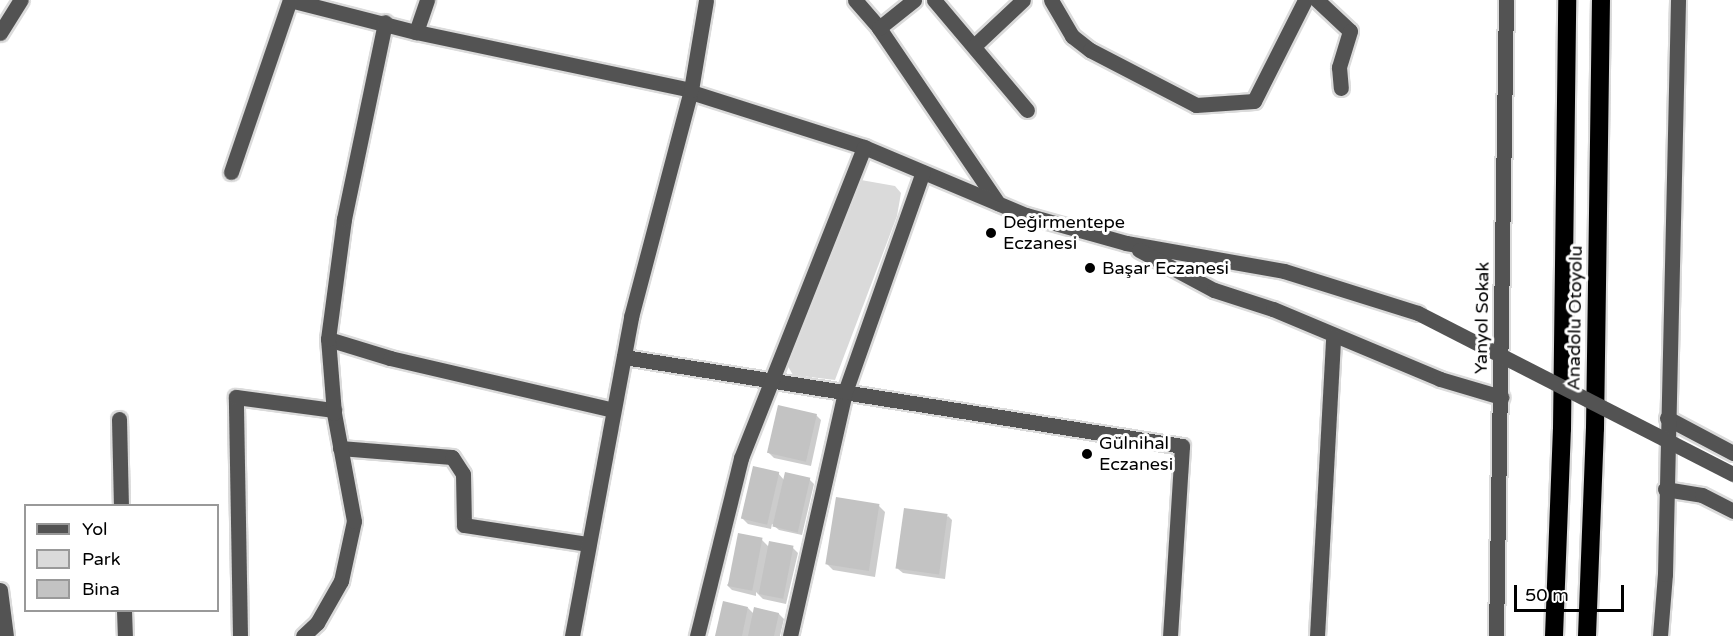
<!DOCTYPE html>
<meta charset="utf-8">
<style>
body{margin:0}
#map{position:relative;width:1733px;height:636px;overflow:hidden;background:#fff;font-family:"Varela Round",sans-serif}
div>[style]{position:absolute}
.green>*{inset:0;background:#dadada}
.shadow>*{inset:0;background:#0003}
.building>*{inset:0;background:#c3c3c3;transform-origin:0 0}
.roads{filter:drop-shadow(2px 0 #dbdbdb) drop-shadow(-2px 0 #dbdbdb) drop-shadow(0 2px #dbdbdb) drop-shadow(0 -2px #dbdbdb)}
.minor>*{height:15px;margin:-7.5px;padding:0 7.5px;transform-origin:7.5px;border-radius:7.5px;background:#535353}
.highway>*{height:18px;margin:-9px;padding:0 9px;transform-origin:9px;border-radius:9px;background:#000}
.minor-bridge>*{height:15px;margin:-7.5px;padding:0 7.5px;transform-origin:7.5px;border-radius:7.5px;background:#535353}
.dots>*{width:16px;height:16px;translate:-50% -50%;box-sizing:border-box;border:3px solid #fff;border-radius:50%}
span{translate:-50% -50%;white-space:nowrap;text-align:center;line-height:1.15;-webkit-text-stroke:6px #fff;paint-order:stroke}
.poi-label{font-size:18px;color:#000}
.left{translate:0 -50%;text-align:left}
.street-label{font-size:18px;color:#000}
.legend{position:absolute;left:24px;top:504px;width:195px;height:108px;box-sizing:border-box;background:#fff;border:2px solid #999;margin:0;padding:8px 10px;list-style:none;font-size:18px;color:#000}
.legend li{display:flex;align-items:center;gap:12px;height:30px}
.legend b{width:30px;border:2px solid #999}
.scale{position:absolute;left:1514px;top:585px;width:110px;height:27px;box-sizing:border-box;border:3px solid #000;border-top:0;padding-left:8px;font-size:18px;line-height:21px;white-space:nowrap;color:#000;-webkit-text-stroke:4px #fff;paint-order:stroke}
</style>
<div id="map">
<div class="green">
<div style="clip-path:polygon(861px 180px,895px 186px,901px 193px,897px 216px,835px 380px,793px 375px,786px 363px)"></div>
</div>
<div class="shadow">
<div style="clip-path:polygon(816px 415px,821px 420px,811px 466px,774px 458px,769px 453px)"></div>
<div style="clip-path:polygon(778px 473px,784px 480px,809px 479px,814px 484px,802px 535px,779px 530px,772px 524px,771px 529px,748px 524px,743px 519px)"></div>
<div style="clip-path:polygon(878px 505px,885px 512px,875px 577px,833px 570px,827px 564px)"></div>
<div style="clip-path:polygon(948px 516px,952px 520px,945px 579px,903px 573px,898px 569px)"></div>
<div style="clip-path:polygon(762px 540px,769px 547px,793px 548px,798px 553px,786px 604px,763px 599px,756px 592px,756px 596px,732px 590px,727px 585px)"></div>
<div style="clip-path:polygon(748px 608px,754px 614px,779px 614px,784px 619px,780px 636px,717px 636px)"></div>
</div>
<div class="building">
<div style="left:778px;top:405px;width:40px;height:49px;rotate:13deg"></div>
<div style="left:753px;top:466px;width:27px;height:54px;rotate:13deg"></div>
<div style="left:785px;top:472px;width:26px;height:56px;rotate:13deg"></div>
<div style="left:836px;top:497px;width:44px;height:68px;rotate:9deg"></div>
<div style="left:904px;top:508px;width:44px;height:61px;rotate:8deg"></div>
<div style="left:738px;top:533px;width:25px;height:54px;rotate:11deg"></div>
<div style="left:769px;top:541px;width:25px;height:54px;rotate:11deg"></div>
<div style="clip-path:polygon(723px 601px,748px 607px,742px 636px,715px 636px)"></div>
<div style="clip-path:polygon(754px 607px,779px 613px,774px 636px,748px 636px)"></div>
</div>
<div class="roads">
<div class="minor">
<div style="left:855px;top:0;width:37px;rotate:49deg"></div>
<div style="left:879px;top:28px;width:212px;rotate:55.8deg"></div>
<div style="left:934px;top:0;width:144px;rotate:49.8deg"></div>
<div style="left:1051px;top:0;width:42px;rotate:59.7deg"></div>
<div style="left:1072px;top:36px;width:23px;rotate:38deg"></div>
<div style="left:1090px;top:50px;width:119px;rotate:27.4deg"></div>
<div style="left:1196px;top:105px;width:58px;rotate:-3.9deg"></div>
<div style="left:1254px;top:101px;width:113px;rotate:-63.2deg"></div>
<div style="left:1317px;top:0;width:45px;rotate:43.2deg"></div>
<div style="left:1350px;top:31px;width:38px;rotate:107deg"></div>
<div style="left:1339px;top:67px;width:21px;rotate:85deg"></div>
<div style="left:879px;top:28px;width:45px;rotate:-38.7deg"></div>
<div style="left:416px;top:32px;width:34px;rotate:-71deg"></div>
<div style="left:0;top:33px;width:39px;rotate:-58deg"></div>
<div style="left:974px;top:46px;width:67px;rotate:-43.2deg"></div>
<div style="left:691px;top:92px;width:182px;rotate:17.6deg"></div>
<div style="left:864px;top:147px;width:176px;rotate:22.8deg"></div>
<div style="left:1026px;top:215px;width:104px;rotate:15.6deg"></div>
<div style="left:1126px;top:243px;width:160px;rotate:10deg"></div>
<div style="left:1284px;top:271px;width:140px;rotate:17.4deg"></div>
<div style="left:231px;top:172px;width:182px;rotate:-71.1deg"></div>
<div style="left:290px;top:0;width:130px;rotate:14.3deg"></div>
<div style="left:416px;top:32px;width:281px;rotate:11.9deg"></div>
<div style="left:1139px;top:250px;width:85px;rotate:28.1deg"></div>
<div style="left:1214px;top:290px;width:62px;rotate:17.9deg"></div>
<div style="left:1273px;top:309px;width:181px;rotate:22.7deg"></div>
<div style="left:1440px;top:379px;width:64px;rotate:16.4deg"></div>
<div style="left:328px;top:339px;width:65px;rotate:17deg"></div>
<div style="left:390px;top:358px;width:229px;rotate:13.1deg"></div>
<div style="left:624px;top:357px;width:565px;rotate:9.06deg"></div>
<div style="left:1182px;top:446px;width:190px;rotate:93.6deg"></div>
<div style="left:1667px;top:418px;width:75px;rotate:27.9deg"></div>
<div style="left:119px;top:419px;width:87px;rotate:88.7deg"></div>
<div style="left:340px;top:448px;width:112px;rotate:4.6deg"></div>
<div style="left:452px;top:457px;width:20px;rotate:57deg"></div>
<div style="left:463px;top:474px;width:51px;rotate:88.9deg"></div>
<div style="left:464px;top:525px;width:125px;rotate:8.7deg"></div>
<div style="left:1665px;top:489px;width:37px;rotate:9deg"></div>
<div style="left:1702px;top:495px;width:35px;rotate:27deg"></div>
<div style="left:0;top:590px;width:46px;rotate:82.6deg"></div>
<div style="left:124px;top:610px;width:26px;rotate:88deg"></div>
<div style="left:240px;top:636px;width:239px;rotate:-91deg"></div>
<div style="left:236px;top:397px;width:99px;rotate:7.6deg"></div>
<div style="left:303px;top:636px;width:19px;rotate:-43deg"></div>
<div style="left:317px;top:623px;width:48px;rotate:-60.3deg"></div>
<div style="left:341px;top:581px;width:61px;rotate:-77.8deg"></div>
<div style="left:354px;top:521px;width:110px;rotate:-100.5deg"></div>
<div style="left:334px;top:413px;width:74px;rotate:-94.6deg"></div>
<div style="left:328px;top:339px;width:121px;rotate:-82.4deg"></div>
<div style="left:344px;top:219px;width:201px;rotate:-78.2deg"></div>
<div style="left:572px;top:636px;width:324px;rotate:-79.5deg"></div>
<div style="left:631px;top:317px;width:235px;rotate:-75.2deg"></div>
<div style="left:691px;top:90px;width:91px;rotate:-80.5deg"></div>
<div style="left:697px;top:636px;width:183px;rotate:-76.1deg"></div>
<div style="left:741px;top:458px;width:334px;rotate:-68.4deg"></div>
<div style="left:790px;top:636px;width:250px;rotate:-77.3deg"></div>
<div style="left:845px;top:392px;width:233px;rotate:-70.5deg"></div>
<div style="left:1317px;top:636px;width:300px;rotate:-86.9deg"></div>
<div style="left:1496px;top:636px;width:636px;rotate:-89.1deg"></div>
<div style="left:1660px;top:636px;width:62px;rotate:-85.4deg"></div>
<div style="left:1665px;top:574px;width:574px;rotate:-88.7deg"></div>
</div>
<div class="highway">
<div style="left:1554px;top:636px;width:207px;rotate:-87.8deg"></div>
<div style="left:1562px;top:429px;width:429px;rotate:-89.3deg"></div>
<div style="left:1587px;top:636px;width:208px;rotate:-87.8deg"></div>
<div style="left:1595px;top:428px;width:428px;rotate:-89.2deg"></div>
</div>
</div>
<div class="minor-bridge">
<div style="left:1418px;top:313px;width:354px;rotate:27.1deg"></div>
</div>
<div class="dots">
<div style="left:991px;top:233px;background:#000"></div>
<div style="left:1090px;top:268px;background:#000"></div>
<div style="left:1087px;top:454px;background:#000"></div>
</div>
<div class="poi-label">
<span class="left" style="left:1003px;top:233px">Değirmentepe<br>Eczanesi</span>
<span class="left" style="left:1102px;top:268px">Başar Eczanesi</span>
<span class="left" style="left:1099px;top:454px">Gülnihal<br>Eczanesi</span>
</div>
<div class="street-label">
<span style="left:1482px;top:318px;rotate:-89deg">Yanyol Sokak</span>
<span style="left:1575px;top:318px;rotate:-89deg">Anadolu Otoyolu</span>
</div>
<ul class="legend">
<li><b style="height:8px;background:#535353"></b>Yol</li>
<li><b style="height:16px;background:#dadada"></b>Park</li>
<li><b style="height:16px;background:#c3c3c3"></b>Bina</li>
</ul>
<div class="scale">50 m</div>
</div>
